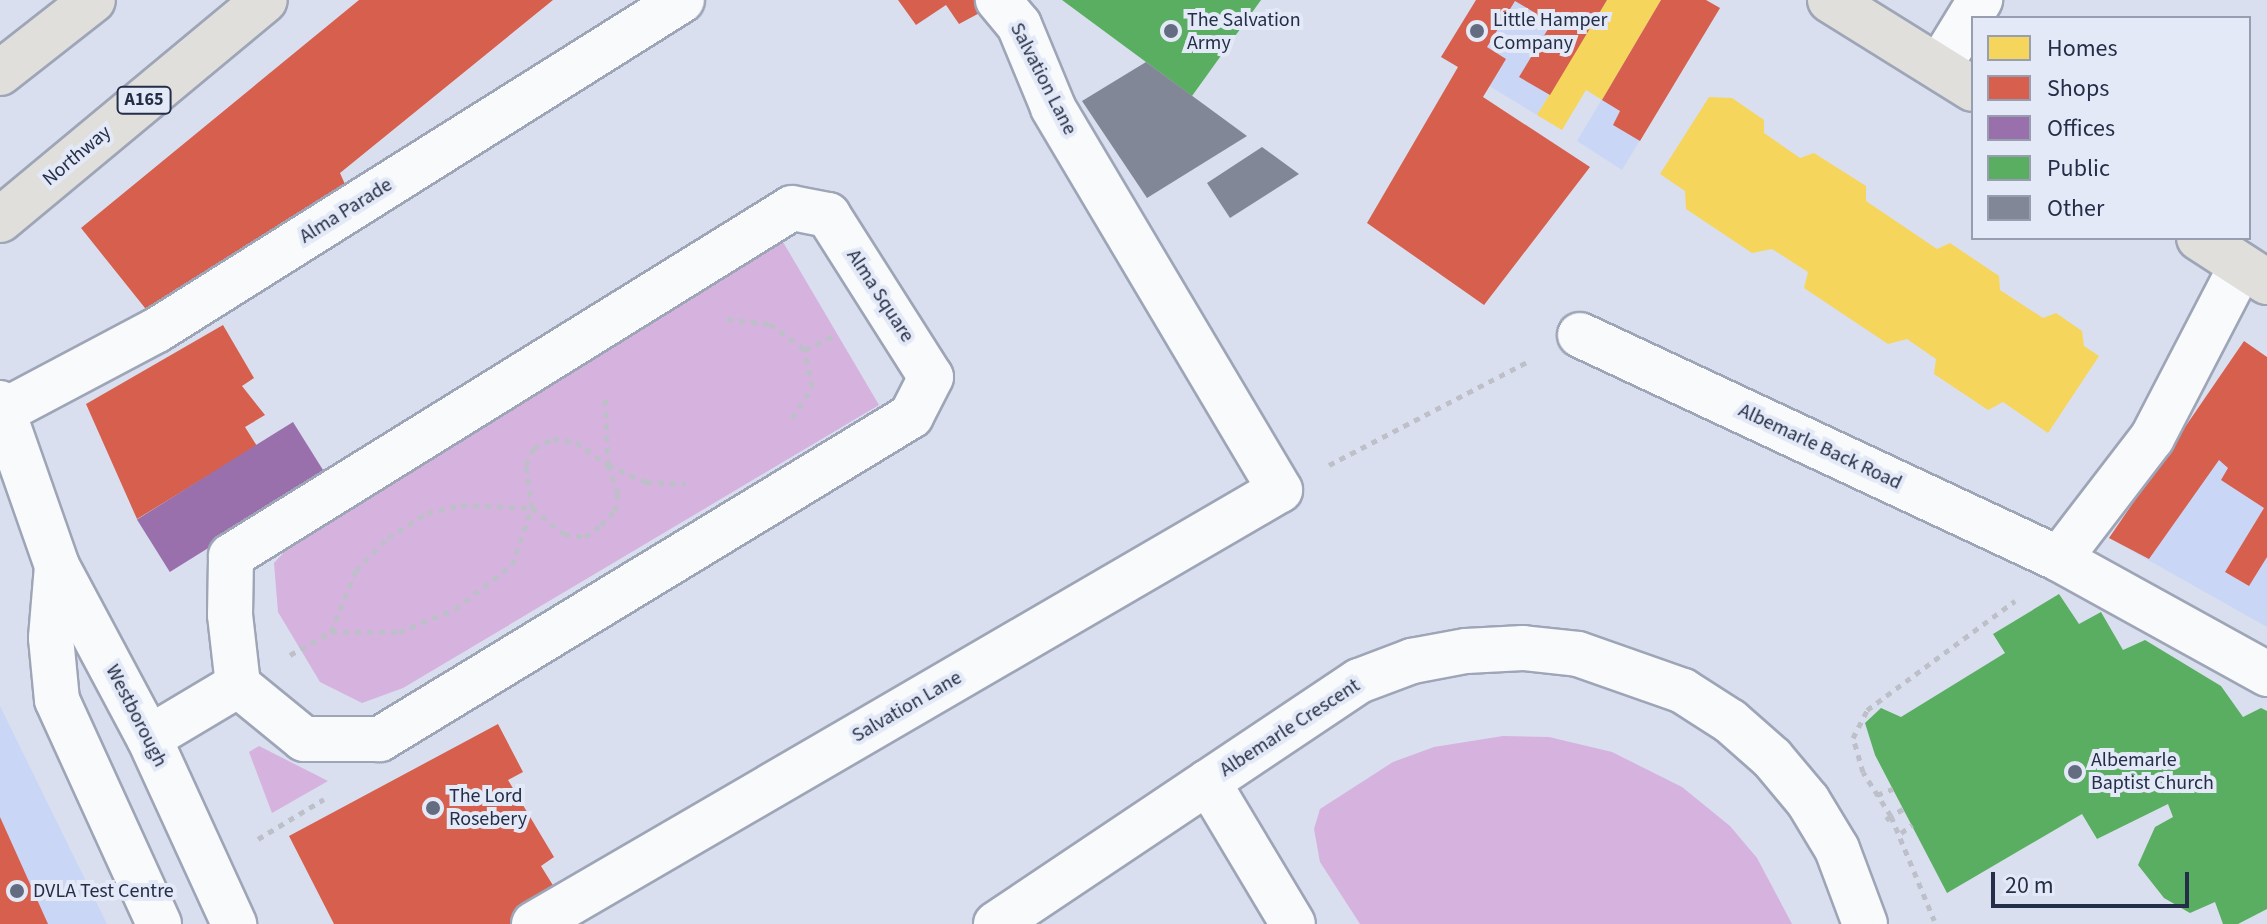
<!DOCTYPE html>
<style>
body{margin:0}
#map{position:relative;width:2267px;height:924px;overflow:hidden;background:#d9dfee;font-family:"Source Sans 3",sans-serif}
div>[style]{position:absolute}
.built>*{inset:0;background:#cad6f5}
.green>*{inset:0;background:#d6b2de}
.homes>*{inset:0;background:#f6d55c}
.shops>*{inset:0;background:#d6604d}
.offices>*{inset:0;background:#9970ab;transform-origin:0 0}
.public>*{inset:0;background:#5aae61}
.building>*{inset:0;background:#828798}
.path>*{height:5px;margin-top:-2.5px;transform-origin:0;background:repeating-linear-gradient(90deg,#bec0c9 0 6px,transparent 0 12px)}
.roads{filter:drop-shadow(2px 0 #9ea5b7) drop-shadow(-2px 0 #9ea5b7) drop-shadow(0 2px #9ea5b7) drop-shadow(0 -2px #9ea5b7)}
.minor>*{height:44px;margin:-22px;padding:0 22px;transform-origin:22px;border-radius:22px;background:#f9fafc}
.major>*{height:44px;margin:-22px;padding:0 22px;transform-origin:22px;border-radius:22px;background:#e0dfdb}
.dots>*{width:22px;height:22px;translate:-50% -50%;box-sizing:border-box;border:4px solid #e3e9f6;border-radius:50%}
span{translate:-50% -50%;white-space:nowrap;text-align:center;line-height:1.15;-webkit-text-stroke:8px #e3e9f6;paint-order:stroke}
.shield-label span{padding:2px 6px;background:#e3e9f6;border:2px solid;border-radius:6px;-webkit-text-stroke-width:0}
.shield-label{font-size:18px;color:#252e48;font-weight:700}
.poi-label{font-size:20px;color:#252e48}
.left{translate:0 -50%;text-align:left}
.street-label{font-size:20px;color:#252e48}
.legend{position:absolute;left:1971px;top:16px;width:280px;height:224px;box-sizing:border-box;background:#e3e9f6;border:2px solid #979eb0;margin:0;padding:10px 14px;list-style:none;font-size:24px;color:#252e48}
.legend li{display:flex;align-items:center;gap:16px;height:40px}
.legend b{width:40px;border:2px solid #979eb0}
.scale{position:absolute;left:1991px;top:872px;width:198px;height:36px;box-sizing:border-box;border:4px solid #252e48;border-top:0;padding-left:10px;font-size:24px;line-height:28px;white-space:nowrap;color:#252e48;-webkit-text-stroke:6px #e3e9f6;paint-order:stroke}
</style>
<div id="map">
<div class="built">
<div style="clip-path:polygon(1476px 0,1607px 0,1537px 115px,1441px 57px)"></div>
<div style="clip-path:polygon(1661px 0,1706px 0,1720px 8px,1622px 170px,1577px 141px)"></div>
<div style="clip-path:polygon(2267px 357px,2267px 627px,2109px 538px,2166px 457px)"></div>
<div style="clip-path:polygon(0 706px,107px 924px,0 924px)"></div>
</div>
<div class="green">
<div style="clip-path:polygon(783px 242px,879px 405px,403px 688px,362px 703px,320px 682px,278px 612px,274px 563px,316px 518px)"></div>
<div style="clip-path:polygon(1503px 736px,1549px 737px,1612px 752px,1682px 787px,1730px 826px,1757px 858px,1792px 924px,1360px 924px,1320px 862px,1314px 829px,1320px 809px,1393px 762px,1434px 747px)"></div>
<div style="clip-path:polygon(259px 746px,328px 781px,272px 813px,249px 752px)"></div>
</div>
<div class="homes">
<div style="clip-path:polygon(1607px 0,1661px 0,1602px 100px,1586px 90px,1562px 130px,1537px 115px)"></div>
<div style="clip-path:polygon(1709px 97px,1732px 98px,1764px 120px,1764px 133px,1800px 158px,1814px 153px,1866px 186px,1866px 201px,1937px 249px,1950px 243px,1999px 276px,2000px 290px,2043px 318px,2056px 313px,2082px 331px,2084px 346px,2099px 356px,2048px 433px,2003px 402px,1988px 410px,1934px 374px,1936px 359px,1907px 339px,1888px 344px,1804px 288px,1808px 272px,1772px 249px,1752px 253px,1686px 209px,1685px 191px,1660px 174px)"></div>
</div>
<div class="shops">
<div style="clip-path:polygon(359px 0,553px 0,340px 173px,348px 191px,153px 318px,81px 228px)"></div>
<div style="clip-path:polygon(898px 0,978px 0,987px 9px,959px 24px,946px 5px,916px 25px)"></div>
<div style="clip-path:polygon(1476px 0,1607px 0,1550px 95px,1519px 77px,1548px 29px,1534px 19px,1537px 14px,1515px 1px,1487px 47px,1506px 59px,1483px 97px,1590px 167px,1484px 305px,1367px 223px,1458px 67px,1441px 57px)"></div>
<div style="clip-path:polygon(1661px 0,1706px 0,1720px 8px,1640px 141px,1613px 125px,1620px 111px,1602px 100px)"></div>
<div style="clip-path:polygon(223px 325px,254px 378px,242px 386px,265px 415px,245px 427px,257px 446px,137px 519px,86px 404px)"></div>
<div style="clip-path:polygon(2244px 341px,2267px 357px,2267px 557px,2249px 586px,2225px 572px,2264px 508px,2221px 480px,2228px 468px,2219px 460px,2149px 559px,2109px 538px)"></div>
<div style="clip-path:polygon(498px 724px,523px 772px,508px 780px,554px 857px,541px 866px,559px 895px,512px 924px,334px 924px,289px 836px)"></div>
<div style="clip-path:polygon(0 817px,18px 857px,48px 924px,0 924px)"></div>
</div>
<div class="offices">
<div style="left:293px;top:422px;width:62px;height:184px;rotate:58deg"></div>
</div>
<div class="public">
<div style="clip-path:polygon(1062px 0,1261px 0,1192px 96px)"></div>
<div style="clip-path:polygon(2059px 594px,2079px 624px,2101px 612px,2123px 650px,2145px 640px,2221px 686px,2243px 717px,2261px 708px,2267px 711px,2267px 909px,2238px 924px,2223px 924px,2215px 902px,2190px 913px,2164px 898px,2138px 865px,2155px 827px,2173px 817px,2168px 804px,2097px 839px,2082px 814px,1947px 893px,1875px 755px,1865px 723px,1881px 708px,1901px 717px,2005px 653px,1993px 634px)"></div>
</div>
<div class="building">
<div style="clip-path:polygon(1146px 62px,1247px 136px,1147px 198px,1082px 101px)"></div>
<div style="clip-path:polygon(1262px 147px,1299px 174px,1230px 218px,1207px 183px)"></div>
</div>
<div class="path">
<div style="left:727px;top:319px;width:43px;rotate:6.6deg"></div>
<div style="left:770px;top:324px;width:44px;rotate:36.6deg"></div>
<div style="left:792px;top:418px;width:37px;rotate:-57deg"></div>
<div style="left:812px;top:387px;width:38px;rotate:-101deg"></div>
<div style="left:805px;top:350px;width:35px;rotate:-27deg"></div>
<div style="left:1329px;top:465px;width:225px;rotate:-27.5deg"></div>
<div style="left:331px;top:632px;width:68px"></div>
<div style="left:399px;top:632px;width:61px;rotate:-22.3deg"></div>
<div style="left:455px;top:609px;width:72px;rotate:-37.7deg"></div>
<div style="left:512px;top:565px;width:60px;rotate:-70.7deg"></div>
<div style="left:532px;top:508px;width:43px;rotate:-97.9deg"></div>
<div style="left:526px;top:465px;width:19px;rotate:-65deg"></div>
<div style="left:534px;top:448px;width:21px;rotate:-25deg"></div>
<div style="left:553px;top:439px;width:23px;rotate:7deg"></div>
<div style="left:576px;top:442px;width:39px;rotate:36deg"></div>
<div style="left:608px;top:465px;width:42px;rotate:24.1deg"></div>
<div style="left:646px;top:482px;width:40px;rotate:2.9deg"></div>
<div style="left:290px;top:655px;width:47px;rotate:-29.3deg"></div>
<div style="left:331px;top:632px;width:67px;rotate:-68deg"></div>
<div style="left:356px;top:570px;width:45px;rotate:-45deg"></div>
<div style="left:388px;top:538px;width:46px;rotate:-32.7deg"></div>
<div style="left:427px;top:513px;width:35px;rotate:-13deg"></div>
<div style="left:461px;top:505px;width:71px;rotate:2.4deg"></div>
<div style="left:532px;top:508px;width:41px;rotate:39.1deg"></div>
<div style="left:564px;top:534px;width:21px;rotate:8deg"></div>
<div style="left:585px;top:537px;width:20px;rotate:-37deg"></div>
<div style="left:601px;top:525px;width:20px;rotate:-45deg"></div>
<div style="left:615px;top:511px;width:18px;rotate:-81deg"></div>
<div style="left:618px;top:493px;width:30px;rotate:-110deg"></div>
<div style="left:608px;top:465px;width:72px;rotate:-92.4deg"></div>
<div style="left:1877px;top:795px;width:17px;rotate:-21deg"></div>
<div style="left:1903px;top:809px;width:14px;rotate:150deg"></div>
<div style="left:1891px;top:816px;width:113px;rotate:67.5deg"></div>
<div style="left:1886px;top:820px;width:6px;rotate:-39deg"></div>
<div style="left:1891px;top:816px;width:52px;rotate:-122.5deg"></div>
<div style="left:1863px;top:772px;width:35px;rotate:-106deg"></div>
<div style="left:1853px;top:738px;width:31px;rotate:-63deg"></div>
<div style="left:1867px;top:710px;width:184px;rotate:-36.4deg"></div>
<div style="left:1901px;top:833px;width:14px;rotate:-36deg"></div>
<div style="left:258px;top:839px;width:77px;rotate:-31.2deg"></div>
</div>
<div class="roads">
<div class="minor">
<div style="left:1939px;top:67px;width:79px;rotate:-58.5deg"></div>
<div style="left:792px;top:208px;width:37px;rotate:11deg"></div>
<div style="left:828px;top:215px;width:192px;rotate:57.6deg"></div>
<div style="left:931px;top:377px;width:44px;rotate:117.1deg"></div>
<div style="left:911px;top:416px;width:622px;rotate:148.69deg"></div>
<div style="left:380px;top:739px;width:76px;rotate:180deg"></div>
<div style="left:304px;top:739px;width:85px;rotate:-140.7deg"></div>
<div style="left:238px;top:685px;width:70px;rotate:-96.5deg"></div>
<div style="left:230px;top:615px;width:59px;rotate:-89deg"></div>
<div style="left:231px;top:556px;width:660px;rotate:-31.81deg"></div>
<div style="left:1580px;top:335px;width:529px;rotate:25.06deg"></div>
<div style="left:2059px;top:559px;width:238px;rotate:28.9deg"></div>
<div style="left:0;top:403px;width:173px;rotate:70.7deg"></div>
<div style="left:57px;top:566px;width:195px;rotate:61.9deg"></div>
<div style="left:149px;top:738px;width:205px;rotate:65.4deg"></div>
<div style="left:4px;top:411px;width:173px;rotate:-27.9deg"></div>
<div style="left:157px;top:330px;width:620px;rotate:-32.15deg"></div>
<div style="left:2059px;top:559px;width:153px;rotate:-52.5deg"></div>
<div style="left:2152px;top:438px;width:194px;rotate:-62.6deg"></div>
<div style="left:57px;top:566px;width:72px;rotate:94.8deg"></div>
<div style="left:51px;top:638px;width:62px;rotate:84.5deg"></div>
<div style="left:57px;top:700px;width:246px;rotate:65.5deg"></div>
<div style="left:149px;top:738px;width:104px;rotate:-30.8deg"></div>
<div style="left:1208px;top:782px;width:182px;rotate:-33.8deg"></div>
<div style="left:1359px;top:681px;width:57px;rotate:-20.7deg"></div>
<div style="left:1412px;top:661px;width:55px;rotate:-10.5deg"></div>
<div style="left:1466px;top:651px;width:57px;rotate:-3deg"></div>
<div style="left:1523px;top:648px;width:55px;rotate:6.2deg"></div>
<div style="left:1578px;top:654px;width:111px;rotate:19.4deg"></div>
<div style="left:1683px;top:691px;width:56px;rotate:32.6deg"></div>
<div style="left:1730px;top:721px;width:56px;rotate:41.4deg"></div>
<div style="left:1772px;top:758px;width:56px;rotate:50.1deg"></div>
<div style="left:1808px;top:801px;width:56px;rotate:58.9deg"></div>
<div style="left:1837px;top:849px;width:80px;rotate:69.5deg"></div>
<div style="left:534px;top:924px;width:863px;rotate:-30.19deg"></div>
<div style="left:1280px;top:490px;width:445px;rotate:-120.7deg"></div>
<div style="left:1053px;top:107px;width:89px;rotate:-112.5deg"></div>
<div style="left:1019px;top:25px;width:33px;rotate:-130deg"></div>
<div style="left:996px;top:924px;width:255px;rotate:-33.8deg"></div>
<div style="left:1208px;top:782px;width:165px;rotate:59.1deg"></div>
</div>
<div class="major">
<div style="left:1830px;top:0;width:168px;rotate:31.9deg"></div>
<div style="left:0;top:73px;width:118px;rotate:-38.1deg"></div>
<div style="left:0;top:220px;width:344px;rotate:-39.7deg"></div>
<div style="left:2199px;top:238px;width:81px;rotate:32.9deg"></div>
</div>
</div>
<div class="dots">
<div style="left:1171px;top:31px;background:#646c82"></div>
<div style="left:1477px;top:31px;background:#646c82"></div>
<div style="left:2075px;top:772px;background:#646c82"></div>
<div style="left:433px;top:808px;background:#646c82"></div>
<div style="left:17px;top:891px;background:#646c82"></div>
</div>
<div class="shield-label">
<span style="left:144px;top:100px">A165</span>
</div>
<div class="poi-label">
<span class="left" style="left:1187px;top:32px">The Salvation<br>Army</span>
<span class="left" style="left:1493px;top:32px">Little Hamper<br>Company</span>
<span class="left" style="left:2091px;top:772px">Albemarle<br>Baptist Church</span>
<span class="left" style="left:449px;top:808px">The Lord<br>Rosebery</span>
<span class="left" style="left:33px;top:891px">DVLA Test Centre</span>
</div>
<div class="street-label">
<span style="left:1043px;top:79px;rotate:63deg">Salvation Lane</span>
<span style="left:77px;top:156px;rotate:-40deg">Northway</span>
<span style="left:346px;top:211px;rotate:-32deg">Alma Parade</span>
<span style="left:880px;top:296px;rotate:57deg">Alma Square</span>
<span style="left:1820px;top:447px;rotate:25deg">Albemarle Back Road</span>
<span style="left:907px;top:707px;rotate:-30deg">Salvation Lane</span>
<span style="left:136px;top:716px;rotate:63deg">Westborough</span>
<span style="left:1290px;top:728px;rotate:-33deg">Albemarle Crescent</span>
</div>
<ul class="legend">
<li><b style="height:22px;background:#f6d55c"></b>Homes</li>
<li><b style="height:22px;background:#d6604d"></b>Shops</li>
<li><b style="height:22px;background:#9970ab"></b>Offices</li>
<li><b style="height:22px;background:#5aae61"></b>Public</li>
<li><b style="height:22px;background:#828798"></b>Other</li>
</ul>
<div class="scale">20 m</div>
</div>
